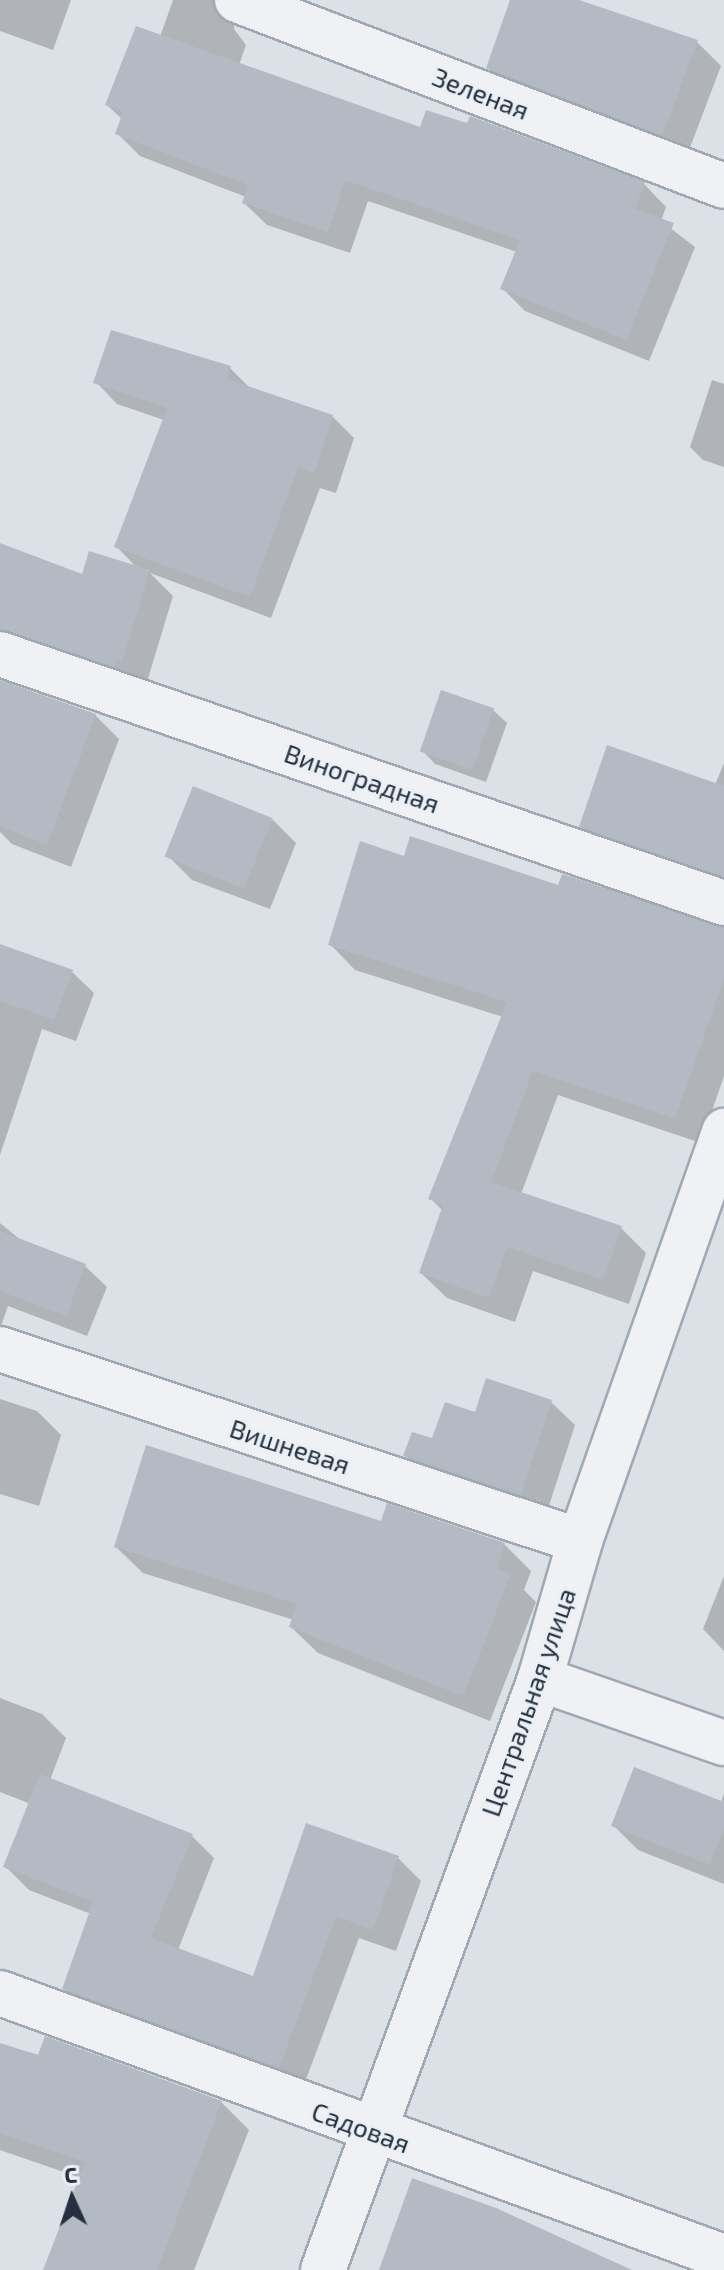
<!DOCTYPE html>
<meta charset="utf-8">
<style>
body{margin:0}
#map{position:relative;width:724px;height:2270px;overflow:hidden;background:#dce1e7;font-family:"Exo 2",sans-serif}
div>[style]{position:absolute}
.shadow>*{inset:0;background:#0003}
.building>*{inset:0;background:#b3bac4;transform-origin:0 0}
.roads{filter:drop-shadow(2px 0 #a1a8b1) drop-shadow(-2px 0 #a1a8b1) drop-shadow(0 2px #a1a8b1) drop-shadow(0 -2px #a1a8b1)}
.street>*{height:44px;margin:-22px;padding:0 22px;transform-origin:22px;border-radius:22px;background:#eff1f5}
span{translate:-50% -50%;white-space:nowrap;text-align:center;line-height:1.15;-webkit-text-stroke:6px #ebf0f5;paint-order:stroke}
.street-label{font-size:26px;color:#252f3e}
.north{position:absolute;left:32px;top:2158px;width:80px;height:80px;-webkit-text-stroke:6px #ebf0f5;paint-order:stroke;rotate:357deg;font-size:22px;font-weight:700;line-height:32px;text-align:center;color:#252f3e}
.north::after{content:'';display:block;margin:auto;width:28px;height:36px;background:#252f3e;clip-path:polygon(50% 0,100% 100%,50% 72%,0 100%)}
</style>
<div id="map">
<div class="shadow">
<div style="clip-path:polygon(0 0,71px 0,53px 50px,0 31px)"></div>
<div style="clip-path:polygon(173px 0,255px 0,235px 15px,234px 29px,246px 45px,238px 68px,422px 129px,644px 184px,666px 207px,661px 221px,695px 247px,649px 361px,525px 311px,502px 288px,517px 252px,368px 201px,350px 253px,267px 225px,244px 203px,246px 197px,140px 156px,117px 133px,122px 119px,107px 105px,160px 37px)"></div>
<div style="clip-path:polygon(512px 0,573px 0,697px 42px,721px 66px,686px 158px,512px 92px,488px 68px)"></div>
<div style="clip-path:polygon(230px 368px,251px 389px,332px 416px,354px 438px,336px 493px,320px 488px,271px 618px,150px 573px,173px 596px,146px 685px,0 630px,0 545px,83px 576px,138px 569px,117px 547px,164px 420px,117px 404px,96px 382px)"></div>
<div style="clip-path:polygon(712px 380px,724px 384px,724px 467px,703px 460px,690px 447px)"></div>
<div style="clip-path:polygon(493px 710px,507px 723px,486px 782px,435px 764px,422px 750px)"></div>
<div style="clip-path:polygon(95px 715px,119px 739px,71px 867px,12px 844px,0 832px,0 789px)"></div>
<div style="clip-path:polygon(724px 763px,724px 891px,605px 850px,581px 826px,715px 785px)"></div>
<div style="clip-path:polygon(272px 819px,296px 843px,270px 909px,192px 880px,168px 856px)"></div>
<div style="clip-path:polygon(405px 858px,724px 939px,724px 1076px,701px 1143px,558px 1095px,521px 1194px,621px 1228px,646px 1253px,629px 1304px,533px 1271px,515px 1322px,447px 1298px,421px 1273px,443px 1211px,431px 1199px,503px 1017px,355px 970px,330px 944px)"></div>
<div style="clip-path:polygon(0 946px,72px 972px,94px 993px,76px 1041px,42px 1029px,0 1155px)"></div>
<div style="clip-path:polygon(0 1223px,23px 1242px,85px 1266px,107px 1287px,87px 1336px,8px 1306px,0 1329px)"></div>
<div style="clip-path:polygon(0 1399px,37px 1411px,61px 1435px,39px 1506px,0 1494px)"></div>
<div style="clip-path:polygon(551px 1402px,575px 1425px,545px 1518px,430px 1480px,406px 1456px,477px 1415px)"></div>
<div style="clip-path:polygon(382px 1523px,504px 1544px,531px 1571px,524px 1590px,536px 1602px,490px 1721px,318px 1653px,291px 1627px,294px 1620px,143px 1573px,116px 1547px)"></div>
<div style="clip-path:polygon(724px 1576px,724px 1651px,703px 1629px)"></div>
<div style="clip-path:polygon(0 1698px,42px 1714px,66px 1738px,50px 1780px,191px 1835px,214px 1858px,178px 1950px,254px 1978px,398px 1858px,421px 1881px,396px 1951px,359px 1938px,302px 2090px,87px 2012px,64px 1988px,91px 1914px,29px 1890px,6px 1867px,31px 1804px,0 1792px)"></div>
<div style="clip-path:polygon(724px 1793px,724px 1884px,638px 1850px,613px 1825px,721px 1803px)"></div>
<div style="clip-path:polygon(0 2045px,221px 2102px,249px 2130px,194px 2270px,45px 2270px,81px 2178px,0 2150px)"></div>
</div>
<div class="building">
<div style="clip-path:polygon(510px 0,579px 0,698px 40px,662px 136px,486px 68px)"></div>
<div style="clip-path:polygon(136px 26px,420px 127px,426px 110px,467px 123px,470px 116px,645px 182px,635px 209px,674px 223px,626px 340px,500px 289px,520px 240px,345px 180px,328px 232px,242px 203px,248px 185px,115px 134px,123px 112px,105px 105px)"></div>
<div style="clip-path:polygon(111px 330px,231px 366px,227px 379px,333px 415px,314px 473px,298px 467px,250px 597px,114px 547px,167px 408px,93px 383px)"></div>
<div style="clip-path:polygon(0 543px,82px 574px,89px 551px,150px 570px,122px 662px,116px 660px,114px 667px,0 630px)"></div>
<div style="clip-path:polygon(0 680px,96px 714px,47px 845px,0 826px)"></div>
<div style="left:441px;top:690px;width:56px;height:65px;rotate:19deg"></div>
<div style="clip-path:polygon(607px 745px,724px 786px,724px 877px,579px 827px)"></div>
<div style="left:193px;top:786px;width:86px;height:76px;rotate:22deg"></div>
<div style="clip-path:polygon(410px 836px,558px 885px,562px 874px,724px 927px,724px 979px,675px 1119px,533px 1071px,491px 1182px,622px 1226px,603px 1280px,507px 1247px,489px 1298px,419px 1273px,443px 1205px,428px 1199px,507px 1002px,328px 945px,360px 841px,404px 856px)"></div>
<div style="clip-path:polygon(0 944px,73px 970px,54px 1020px,0 1001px)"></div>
<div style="clip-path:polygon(0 1231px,86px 1264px,66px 1316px,0 1291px)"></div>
<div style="clip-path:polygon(486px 1378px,552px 1400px,521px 1495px,403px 1456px,412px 1432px,432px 1438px,445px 1402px,475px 1412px)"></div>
<div style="clip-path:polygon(146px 1445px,381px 1521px,387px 1503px,505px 1543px,497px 1569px,511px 1574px,463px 1696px,289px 1627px,297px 1604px,114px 1547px)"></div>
<div style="clip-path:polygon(634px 1767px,724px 1802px,724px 1828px,710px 1865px,611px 1826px)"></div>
<div style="clip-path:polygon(40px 1774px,193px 1834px,151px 1938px,253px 1976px,306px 1823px,399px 1856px,373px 1930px,336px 1916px,279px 2068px,62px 1989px,93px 1902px,3px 1867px)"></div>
<div style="clip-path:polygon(45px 2036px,222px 2101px,157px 2270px,43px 2270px,85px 2162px,0 2133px,0 2043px,38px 2055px)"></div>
<div style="clip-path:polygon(412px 2178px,496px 2208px,632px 2270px,379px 2270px)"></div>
</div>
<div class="roads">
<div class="street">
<div style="left:237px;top:0;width:521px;rotate:20.9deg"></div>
<div style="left:0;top:654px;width:766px;rotate:18.98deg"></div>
<div style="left:0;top:1349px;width:611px;rotate:18.32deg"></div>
<div style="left:540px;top:1679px;width:195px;rotate:19.2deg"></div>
<div style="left:0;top:1993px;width:771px;rotate:20.03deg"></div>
<div style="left:323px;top:2270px;width:630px;rotate:-69.84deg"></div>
<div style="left:540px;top:1679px;width:144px;rotate:-73.8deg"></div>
<div style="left:580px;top:1541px;width:435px;rotate:-70.6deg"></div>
</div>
</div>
<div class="street-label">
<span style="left:481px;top:93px;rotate:21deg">Зеленая</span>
<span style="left:362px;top:778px;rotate:19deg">Виноградная</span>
<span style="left:290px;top:1446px;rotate:18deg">Вишневая</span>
<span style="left:528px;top:1702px;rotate:-71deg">Центральная улица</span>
<span style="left:361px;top:2127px;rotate:20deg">Садовая</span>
</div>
<div class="north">С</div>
</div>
